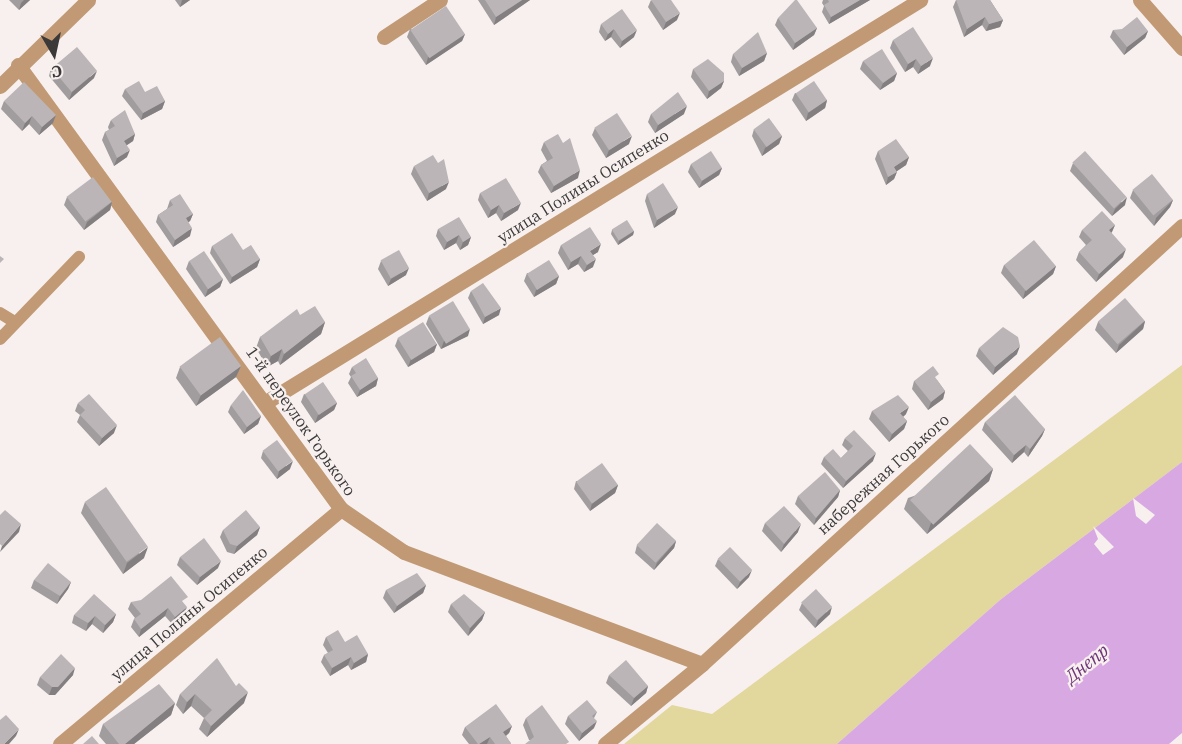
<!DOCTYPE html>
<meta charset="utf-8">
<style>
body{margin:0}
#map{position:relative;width:1182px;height:744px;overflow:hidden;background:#f7f0ef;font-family:"IBM Plex Serif",serif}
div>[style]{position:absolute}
.green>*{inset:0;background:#e2d79c}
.water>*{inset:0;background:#d7a8e1}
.pier>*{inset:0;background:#f7f0ef}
.service>*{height:12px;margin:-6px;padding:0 6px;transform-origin:6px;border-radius:6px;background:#c19a75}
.minor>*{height:15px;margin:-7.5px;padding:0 7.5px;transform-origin:7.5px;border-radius:7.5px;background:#c19a75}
.tertiary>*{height:15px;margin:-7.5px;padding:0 7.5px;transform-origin:7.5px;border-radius:7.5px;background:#c19a75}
.wall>*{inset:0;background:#a19c9d}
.shaded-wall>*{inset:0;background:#837f80}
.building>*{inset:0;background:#bbb5b7;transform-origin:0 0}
span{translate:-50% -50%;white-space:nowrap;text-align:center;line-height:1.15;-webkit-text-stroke:4.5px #f7f0ef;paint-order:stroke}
.street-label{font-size:16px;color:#3c3939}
.water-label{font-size:18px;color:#6d3579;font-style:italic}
.north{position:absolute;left:24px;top:24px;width:60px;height:60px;-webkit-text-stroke:4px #f7f0ef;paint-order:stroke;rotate:171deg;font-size:16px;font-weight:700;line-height:24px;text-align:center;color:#3c3939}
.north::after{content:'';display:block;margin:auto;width:21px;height:27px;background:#3c3939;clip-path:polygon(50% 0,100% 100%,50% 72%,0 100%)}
</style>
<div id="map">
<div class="green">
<div style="clip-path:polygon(1182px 365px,1182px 462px,1000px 600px,837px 744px,624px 744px,672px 705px,712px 714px)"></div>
</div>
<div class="water">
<div style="clip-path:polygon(1182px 462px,1182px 733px,1169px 744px,837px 744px,1000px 600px)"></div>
</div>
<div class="pier">
<div style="clip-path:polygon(1133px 498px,1155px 515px,1146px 524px,1136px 516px)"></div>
<div style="clip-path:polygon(1093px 526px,1114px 547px,1103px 555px,1094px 544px,1098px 539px)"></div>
</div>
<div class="service">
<div style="left:0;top:313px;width:15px;rotate:32deg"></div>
<div style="left:0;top:339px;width:114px;rotate:-46.1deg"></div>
</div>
<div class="minor">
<div style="left:1140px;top:0;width:64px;rotate:48.8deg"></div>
<div style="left:384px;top:37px;width:67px;rotate:-33.5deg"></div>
<div style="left:18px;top:65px;width:549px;rotate:53.96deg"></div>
<div style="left:341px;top:509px;width:76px;rotate:34.3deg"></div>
<div style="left:404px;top:552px;width:318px;rotate:20.6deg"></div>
<div style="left:266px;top:402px;width:768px;rotate:-31.58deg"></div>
<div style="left:60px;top:744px;width:366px;rotate:-39.9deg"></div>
<div style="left:605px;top:744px;width:126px;rotate:-39.5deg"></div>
<div style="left:702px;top:664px;width:650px;rotate:-42.38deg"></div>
</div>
<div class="tertiary">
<div style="left:0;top:86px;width:123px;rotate:-44.3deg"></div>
</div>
<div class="wall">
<div style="clip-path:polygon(9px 0,30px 0,19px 10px)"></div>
<div style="clip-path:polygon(175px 0,190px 0,180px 7px)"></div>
<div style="clip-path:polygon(478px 0,530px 0,494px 25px)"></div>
<div style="clip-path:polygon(651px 0,677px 20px,663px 30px,648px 7px)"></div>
<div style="clip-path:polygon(823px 0,870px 0,829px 24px,822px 12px,824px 6px,822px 3px)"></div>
<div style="clip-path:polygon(956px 0,990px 0,1003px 20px,1000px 27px,986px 31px,982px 25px,964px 37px,953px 7px)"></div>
<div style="clip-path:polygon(778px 18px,817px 28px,814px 35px,793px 50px,775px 25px)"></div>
<div style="clip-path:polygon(601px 24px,634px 37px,620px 48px,611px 37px,605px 41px,599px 32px)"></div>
<div style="clip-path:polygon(410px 29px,465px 34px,462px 41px,426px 65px,407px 37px)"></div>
<div style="clip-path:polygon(1113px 30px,1148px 31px,1145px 38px,1124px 55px,1110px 37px)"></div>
<div style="clip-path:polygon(893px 40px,930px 66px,918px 74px,913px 67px,905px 72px,890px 48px)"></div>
<div style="clip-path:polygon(767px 53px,764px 61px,739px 76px,731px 62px,733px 54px)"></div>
<div style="clip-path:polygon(863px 61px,897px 73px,894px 81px,880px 90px,860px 69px)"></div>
<div style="clip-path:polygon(51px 68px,94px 78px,69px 100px,49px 76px)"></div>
<div style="clip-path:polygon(693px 69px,724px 81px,721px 88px,707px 99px,691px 77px)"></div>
<div style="clip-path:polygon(125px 89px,145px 92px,165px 101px,162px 109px,141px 120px,122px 96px)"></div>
<div style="clip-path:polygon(795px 93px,827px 100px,825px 108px,806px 121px,792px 100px)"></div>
<div style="clip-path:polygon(4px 101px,53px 123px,39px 135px,29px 124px,22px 131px,1px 109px)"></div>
<div style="clip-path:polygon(651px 114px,684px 114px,655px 133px,648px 122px)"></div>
<div style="clip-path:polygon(111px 120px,135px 134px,133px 141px,127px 145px,127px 157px,114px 166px,102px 140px,105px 132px,109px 130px,108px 127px)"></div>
<div style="clip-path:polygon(595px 128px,629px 144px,606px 158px,592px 135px)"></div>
<div style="clip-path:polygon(754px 129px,782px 136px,779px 144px,762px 156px,752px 136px)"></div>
<div style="clip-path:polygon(544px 142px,578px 178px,551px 193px,538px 172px,541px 165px,547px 161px,541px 150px)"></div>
<div style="clip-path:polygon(878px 151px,909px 157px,906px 165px,897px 171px,894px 179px,886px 185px,875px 159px)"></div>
<div style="clip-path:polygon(1073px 163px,1125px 205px,1112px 216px,1070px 171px)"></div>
<div style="clip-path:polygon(691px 164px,722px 168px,719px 175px,699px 188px,688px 172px)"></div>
<div style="clip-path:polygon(414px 166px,446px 189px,427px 201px,411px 174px)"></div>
<div style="clip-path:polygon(1133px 190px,1173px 200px,1170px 207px,1154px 226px,1130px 198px)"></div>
<div style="clip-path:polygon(480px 193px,518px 210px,501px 221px,496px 213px,488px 218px,478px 200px)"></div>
<div style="clip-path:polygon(647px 194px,675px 214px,654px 228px,645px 201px)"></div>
<div style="clip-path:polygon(67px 197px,112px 202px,110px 210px,84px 230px,64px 205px)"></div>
<div style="clip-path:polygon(170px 200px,193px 214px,190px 221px,188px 222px,190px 236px,173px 247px,156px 222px,158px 215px,167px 209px)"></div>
<div style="clip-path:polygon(1115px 225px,1111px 233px,1123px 257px,1096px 282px,1076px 260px,1079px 252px,1086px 245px,1079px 237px,1082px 230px)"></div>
<div style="clip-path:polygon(438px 229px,471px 237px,468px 245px,460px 250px,456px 243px,444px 250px,436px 236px)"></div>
<div style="clip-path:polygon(612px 230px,634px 231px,633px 235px,618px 245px,611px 234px)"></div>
<div style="clip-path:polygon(561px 245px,598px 252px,593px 255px,593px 267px,584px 272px,578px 264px,568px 270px,558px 253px)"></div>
<div style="clip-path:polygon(212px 246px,243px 250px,260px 259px,257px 267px,230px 284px,210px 253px)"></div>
<div style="clip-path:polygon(189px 261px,223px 279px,220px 287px,205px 297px,186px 269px)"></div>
<div style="clip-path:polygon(381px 261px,406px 275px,388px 286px,378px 269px)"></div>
<div style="clip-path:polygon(1004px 265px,1056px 266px,1053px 274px,1023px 299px,1001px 273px)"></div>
<div style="clip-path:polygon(527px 273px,559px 276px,556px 284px,534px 297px,524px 281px)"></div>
<div style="clip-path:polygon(471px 291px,499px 315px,483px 324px,468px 298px)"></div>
<div style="clip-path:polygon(300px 315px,325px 322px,321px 334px,280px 365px,278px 361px,267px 367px,256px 348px,260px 337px)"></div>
<div style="clip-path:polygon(429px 316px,468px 336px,441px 349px,426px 324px)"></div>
<div style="clip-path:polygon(1145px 321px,1143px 329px,1116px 353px,1095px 330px,1098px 322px)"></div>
<div style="clip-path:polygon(398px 338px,437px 344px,434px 352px,408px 367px,395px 346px)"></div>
<div style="clip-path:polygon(979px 348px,1017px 354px,993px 375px,976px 356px)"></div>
<div style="clip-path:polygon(241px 366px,236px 377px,196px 406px,176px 378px,180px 367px)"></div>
<div style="clip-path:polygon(352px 367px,378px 378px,376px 386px,357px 397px,348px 383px,351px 377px,349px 374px)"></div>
<div style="clip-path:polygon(937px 380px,945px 391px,943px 399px,928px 410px,912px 389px,914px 381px)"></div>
<div style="clip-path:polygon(304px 394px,337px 403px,334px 410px,315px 423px,301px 402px)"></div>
<div style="clip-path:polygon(78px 403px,114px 433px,99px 446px,77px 422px,80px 415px,75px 411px)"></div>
<div style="clip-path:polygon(231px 405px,261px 416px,258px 424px,244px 434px,228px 412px)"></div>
<div style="clip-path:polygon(872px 411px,906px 414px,903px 417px,907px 421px,904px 429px,889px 442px,869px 419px)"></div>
<div style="clip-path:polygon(985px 422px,1045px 429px,1042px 436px,1028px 457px,1024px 452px,1012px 463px,982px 430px)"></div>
<div style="clip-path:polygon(845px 438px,873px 461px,843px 488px,821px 464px,824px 457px,841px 458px,848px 451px,842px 445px)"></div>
<div style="clip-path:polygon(263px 451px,290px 469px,277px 479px,261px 458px)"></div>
<div style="clip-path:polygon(993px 469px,989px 481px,927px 534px,904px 509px,908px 498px)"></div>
<div style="clip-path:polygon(576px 481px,618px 485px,615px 493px,590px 511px,574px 489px)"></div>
<div style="clip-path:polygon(840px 490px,838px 497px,814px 525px,795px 504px,798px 496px)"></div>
<div style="clip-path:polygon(85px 502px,144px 558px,123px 574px,81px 513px)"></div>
<div style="clip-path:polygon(765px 523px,798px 532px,781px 552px,762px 531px)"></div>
<div style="clip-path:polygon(260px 527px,257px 535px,234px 554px,227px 552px,220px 537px,223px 530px)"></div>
<div style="clip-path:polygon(676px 541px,674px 548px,654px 570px,635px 553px,637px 545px)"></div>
<div style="clip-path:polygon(180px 557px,218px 568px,197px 585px,177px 565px)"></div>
<div style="clip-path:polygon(718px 559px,749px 577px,737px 589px,715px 566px)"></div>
<div style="clip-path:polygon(34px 580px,71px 582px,68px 589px,57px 604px,31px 588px)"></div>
<div style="clip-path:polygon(426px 585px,423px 593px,394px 613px,383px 598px,386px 590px)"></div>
<div style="clip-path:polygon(131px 602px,185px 605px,184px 615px,172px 624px,165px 616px,139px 637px,131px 627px,134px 619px,135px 618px,128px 609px)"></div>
<div style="clip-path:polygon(802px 603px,830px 614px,815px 628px,799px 610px)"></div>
<div style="clip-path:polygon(451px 604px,485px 612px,482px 620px,468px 636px,448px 612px)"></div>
<div style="clip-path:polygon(116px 614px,113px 622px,103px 633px,92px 624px,86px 631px,72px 623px,74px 615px)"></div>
<div style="clip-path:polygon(326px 637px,345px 642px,368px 654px,366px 662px,351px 670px,348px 665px,330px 676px,321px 662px,324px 655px,328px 653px,323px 645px)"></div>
<div style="clip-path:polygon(73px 675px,55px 695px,49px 695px,37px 685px,40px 677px)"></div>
<div style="clip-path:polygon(609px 675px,648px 686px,646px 693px,631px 706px,606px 683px)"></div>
<div style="clip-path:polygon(236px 686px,244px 703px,207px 737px,199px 729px,204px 718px,191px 706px,183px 714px,176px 705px,180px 694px)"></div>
<div style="clip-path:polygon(175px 703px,171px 715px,134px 744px,106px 744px,99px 736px,103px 724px)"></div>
<div style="clip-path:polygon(597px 712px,594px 718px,594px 728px,579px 741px,565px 724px,568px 716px)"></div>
<div style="clip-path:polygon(526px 718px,569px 742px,529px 740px,523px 725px)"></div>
<div style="clip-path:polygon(512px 726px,509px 733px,506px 736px,511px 744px,469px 744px,462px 735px,465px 727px)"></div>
</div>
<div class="shaded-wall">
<div style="clip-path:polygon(24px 0,30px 0,19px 10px,21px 3px)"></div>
<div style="clip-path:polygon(182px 0,190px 0,180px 7px)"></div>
<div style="clip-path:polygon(522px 0,530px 0,494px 25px,496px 17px)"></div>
<div style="clip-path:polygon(860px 0,870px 0,829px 24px,831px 17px)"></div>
<div style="clip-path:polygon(680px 13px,677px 20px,663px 30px,666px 22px)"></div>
<div style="clip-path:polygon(985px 17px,982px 25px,964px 37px,967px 29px)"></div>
<div style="clip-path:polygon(1003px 20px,1000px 27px,986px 31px,989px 24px)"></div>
<div style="clip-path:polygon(817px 28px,814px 35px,793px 50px,795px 43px)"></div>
<div style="clip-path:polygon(614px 29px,611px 37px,605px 41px,608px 34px)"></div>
<div style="clip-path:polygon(637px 30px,634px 37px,620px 48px,622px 41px)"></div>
<div style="clip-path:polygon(1148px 31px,1145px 38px,1124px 55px,1127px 47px)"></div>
<div style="clip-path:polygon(465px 34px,462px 41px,426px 65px,428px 57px)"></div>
<div style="clip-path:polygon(767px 53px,764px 61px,739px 76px,742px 68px)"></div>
<div style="clip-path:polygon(933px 58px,930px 66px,918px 74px,921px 66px)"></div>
<div style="clip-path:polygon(916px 59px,913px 67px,905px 72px,908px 64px)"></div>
<div style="clip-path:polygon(97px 71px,94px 78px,69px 100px,72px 92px)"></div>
<div style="clip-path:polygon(897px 73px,894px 81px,880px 90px,883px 83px)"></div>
<div style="clip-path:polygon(724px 81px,721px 88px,707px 99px,709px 91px)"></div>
<div style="clip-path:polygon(827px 100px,825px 108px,806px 121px,808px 113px)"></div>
<div style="clip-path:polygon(165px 101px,162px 109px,141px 120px,143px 113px)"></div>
<div style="clip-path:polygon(687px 106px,684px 114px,655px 133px,658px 125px)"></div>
<div style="clip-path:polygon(56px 115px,53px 123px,39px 135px,42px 127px)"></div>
<div style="clip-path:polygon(32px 116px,29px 124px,22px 131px,25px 123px)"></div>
<div style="clip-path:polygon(135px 134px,133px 141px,121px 149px,124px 141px)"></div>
<div style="clip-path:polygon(632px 136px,629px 144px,606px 158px,609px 150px)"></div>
<div style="clip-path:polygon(782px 136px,779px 144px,762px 156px,765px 148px)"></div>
<div style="clip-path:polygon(130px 150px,127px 157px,114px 166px,117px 158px)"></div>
<div style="clip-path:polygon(909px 157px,906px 165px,891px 175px,894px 167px)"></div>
<div style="clip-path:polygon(722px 168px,719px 175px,699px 188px,702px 181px)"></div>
<div style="clip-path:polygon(580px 170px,578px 178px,551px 193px,554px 186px)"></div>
<div style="clip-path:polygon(897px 172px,894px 179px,886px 185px,888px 177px)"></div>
<div style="clip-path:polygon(449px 182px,446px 189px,427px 201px,429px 193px)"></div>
<div style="clip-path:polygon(1127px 197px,1125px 205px,1112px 216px,1115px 209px)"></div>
<div style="clip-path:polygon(1173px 200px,1170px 207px,1154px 226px,1156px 218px)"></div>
<div style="clip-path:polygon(112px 202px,110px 210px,84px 230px,87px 222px)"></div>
<div style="clip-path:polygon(521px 203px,518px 210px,501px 221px,504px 213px)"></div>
<div style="clip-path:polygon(499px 205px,496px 213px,488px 218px,491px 210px)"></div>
<div style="clip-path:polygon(678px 207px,675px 214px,654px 228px,657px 220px)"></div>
<div style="clip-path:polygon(193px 214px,190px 221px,183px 226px,186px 218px)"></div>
<div style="clip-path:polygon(1115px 225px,1112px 232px,1106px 238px,1109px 230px)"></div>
<div style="clip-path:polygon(192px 228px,190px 236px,173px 247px,175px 240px)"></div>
<div style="clip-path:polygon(634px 231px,633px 235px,618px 245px,619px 241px)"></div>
<div style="clip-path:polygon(459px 235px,456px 243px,444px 250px,447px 242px)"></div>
<div style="clip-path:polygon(471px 237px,468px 245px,460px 250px,463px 242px)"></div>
<div style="clip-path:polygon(601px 244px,598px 252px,588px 258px,590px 251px)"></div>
<div style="clip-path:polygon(1126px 249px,1123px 257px,1096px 282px,1099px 274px)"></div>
<div style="clip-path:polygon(581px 256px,578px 264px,568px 270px,571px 262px)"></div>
<div style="clip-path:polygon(260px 259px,257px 267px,230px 284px,232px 277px)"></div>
<div style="clip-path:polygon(596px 259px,593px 267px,584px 272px,587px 265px)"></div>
<div style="clip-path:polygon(1056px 266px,1053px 274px,1023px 299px,1025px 291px)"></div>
<div style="clip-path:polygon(409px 268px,406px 275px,388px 286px,391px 279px)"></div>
<div style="clip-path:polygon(559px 276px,556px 284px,534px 297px,536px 290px)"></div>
<div style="clip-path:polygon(223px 279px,220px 287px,205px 297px,208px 289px)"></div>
<div style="clip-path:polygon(501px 308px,499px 315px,483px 324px,485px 317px)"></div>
<div style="clip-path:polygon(1145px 321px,1143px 329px,1116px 353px,1119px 345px)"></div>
<div style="clip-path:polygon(325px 322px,321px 334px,280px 365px,284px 354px)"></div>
<div style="clip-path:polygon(470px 329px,468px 336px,441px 349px,444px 341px)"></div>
<div style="clip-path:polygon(437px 344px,434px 352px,408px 367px,411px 359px)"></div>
<div style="clip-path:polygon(1020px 346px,1017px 354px,993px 375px,995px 367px)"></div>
<div style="clip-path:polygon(282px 349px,278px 361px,267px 367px,271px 356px)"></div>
<div style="clip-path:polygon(241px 366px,236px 377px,196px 406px,201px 395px)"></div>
<div style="clip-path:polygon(378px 378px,376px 386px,357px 397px,360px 390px)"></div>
<div style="clip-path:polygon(945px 391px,943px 399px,928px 410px,931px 402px)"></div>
<div style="clip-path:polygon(337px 403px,334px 410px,315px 423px,318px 415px)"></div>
<div style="clip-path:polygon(909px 407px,906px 414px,898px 421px,900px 413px)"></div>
<div style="clip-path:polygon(261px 416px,258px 424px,244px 434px,247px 427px)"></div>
<div style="clip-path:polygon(907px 421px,904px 429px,889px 442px,892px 434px)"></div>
<div style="clip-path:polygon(117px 425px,114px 433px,99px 446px,102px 438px)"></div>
<div style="clip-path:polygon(1045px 429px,1042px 436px,1028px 457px,1030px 449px)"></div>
<div style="clip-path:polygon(1026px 445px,1024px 452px,1012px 463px,1014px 455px)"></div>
<div style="clip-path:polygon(876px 453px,873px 461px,843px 488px,846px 481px)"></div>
<div style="clip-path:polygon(293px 461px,290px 469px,277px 479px,279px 471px)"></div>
<div style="clip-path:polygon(993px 469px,989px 481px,927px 534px,931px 523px)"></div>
<div style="clip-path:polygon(618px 485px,615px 493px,590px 511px,592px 503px)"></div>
<div style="clip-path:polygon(840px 490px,838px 497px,814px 525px,816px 518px)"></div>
<div style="clip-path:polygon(21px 524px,19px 532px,0 552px,2px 546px)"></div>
<div style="clip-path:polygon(801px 524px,798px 532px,781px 552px,784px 544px)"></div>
<div style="clip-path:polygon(260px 527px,257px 535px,234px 554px,237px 546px)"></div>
<div style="clip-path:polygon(676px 541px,674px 548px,654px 570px,657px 563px)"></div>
<div style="clip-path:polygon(148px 547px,144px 558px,123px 574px,127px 563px)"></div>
<div style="clip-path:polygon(221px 561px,218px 568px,197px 585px,200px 577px)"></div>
<div style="clip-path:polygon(752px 570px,749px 577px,737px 589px,740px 582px)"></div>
<div style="clip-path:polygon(71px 582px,68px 589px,57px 604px,60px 596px)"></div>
<div style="clip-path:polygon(426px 585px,423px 593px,394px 613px,397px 606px)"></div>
<div style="clip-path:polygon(187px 607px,184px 615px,172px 624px,175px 617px)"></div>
<div style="clip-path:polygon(832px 607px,830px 614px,815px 628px,818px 620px)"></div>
<div style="clip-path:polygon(168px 608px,165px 616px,139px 637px,141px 629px)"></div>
<div style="clip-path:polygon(485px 612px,482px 620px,468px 636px,470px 628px)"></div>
<div style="clip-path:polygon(116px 614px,113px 622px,103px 633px,105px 625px)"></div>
<div style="clip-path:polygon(95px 616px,92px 624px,86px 631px,88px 623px)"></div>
<div style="clip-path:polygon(368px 654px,366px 662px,351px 670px,354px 663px)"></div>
<div style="clip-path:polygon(351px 657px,348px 665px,330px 676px,332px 668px)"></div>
<div style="clip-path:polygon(75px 668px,73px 675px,55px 695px,49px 695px,52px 687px)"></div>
<div style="clip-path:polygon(648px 686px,646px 693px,631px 706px,634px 698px)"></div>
<div style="clip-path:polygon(248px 692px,244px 703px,207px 737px,211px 726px)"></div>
<div style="clip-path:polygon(195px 694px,191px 706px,183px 714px,187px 702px)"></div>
<div style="clip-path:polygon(175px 703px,171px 715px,134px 744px,125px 744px)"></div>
<div style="clip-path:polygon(597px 721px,594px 728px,579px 741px,582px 733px)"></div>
<div style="clip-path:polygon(512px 726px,509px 733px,500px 740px,503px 732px)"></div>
<div style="clip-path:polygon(19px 729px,16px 736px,9px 744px,4px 744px)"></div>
<div style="clip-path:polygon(490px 737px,487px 744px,479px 744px)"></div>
</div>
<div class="building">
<div style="clip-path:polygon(485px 0,522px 0,496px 17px)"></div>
<div style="clip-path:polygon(651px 0,671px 0,680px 13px,666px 22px)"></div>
<div style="clip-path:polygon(795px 0,797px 0,817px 28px,795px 43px,778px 18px)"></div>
<div style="clip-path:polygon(828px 0,860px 0,831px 17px,824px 5px,829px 2px)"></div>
<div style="clip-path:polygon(956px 0,990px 0,1003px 20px,989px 24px,985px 17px,967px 29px)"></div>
<div style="left:446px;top:6px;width:34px;height:43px;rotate:56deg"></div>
<div style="clip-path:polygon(622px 9px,637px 30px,622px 41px,614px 29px,608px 34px,601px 24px)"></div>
<div style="clip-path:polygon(1137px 17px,1148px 31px,1127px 47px,1113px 30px,1122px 29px)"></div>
<div style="clip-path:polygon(913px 27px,933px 58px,921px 66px,916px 59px,908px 64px,893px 40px)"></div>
<div style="clip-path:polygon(758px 32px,767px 53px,742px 68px,733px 54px)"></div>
<div style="left:77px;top:47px;width:31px;height:33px;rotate:50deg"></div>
<div style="clip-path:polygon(882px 49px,897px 73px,883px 83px,863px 61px)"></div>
<div style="clip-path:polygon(708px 59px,724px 73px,724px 81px,709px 91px,693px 69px)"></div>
<div style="clip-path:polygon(139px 81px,145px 92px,157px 86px,165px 101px,143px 113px,125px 89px)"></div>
<div style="left:814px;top:81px;width:23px;height:22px;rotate:56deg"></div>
<div style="clip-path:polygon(24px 82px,56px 115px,42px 127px,32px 116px,25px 123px,4px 101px)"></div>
<div style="clip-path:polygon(678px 92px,687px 106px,658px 125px,651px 114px)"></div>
<div style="clip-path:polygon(125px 110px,135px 134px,124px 141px,130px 150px,117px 158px,105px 132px,115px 126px,111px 120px)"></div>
<div style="left:617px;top:113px;width:27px;height:27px;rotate:57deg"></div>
<div style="left:769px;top:118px;width:22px;height:19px;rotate:54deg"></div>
<div style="clip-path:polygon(558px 134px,563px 143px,570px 138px,580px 170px,554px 186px,541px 165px,553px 158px,544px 142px)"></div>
<div style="clip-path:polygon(896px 139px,909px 157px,894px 167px,897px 172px,888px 177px,878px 151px)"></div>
<div style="left:711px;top:151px;width:20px;height:24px;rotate:57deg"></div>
<div style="left:1085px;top:151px;width:62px;height:17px;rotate:48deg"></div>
<div style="clip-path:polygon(433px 155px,438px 163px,444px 159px,449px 182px,429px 193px,414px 166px)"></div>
<div style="left:1152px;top:174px;width:33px;height:25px;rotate:51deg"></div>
<div style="left:93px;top:177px;width:31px;height:33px;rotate:53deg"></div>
<div style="clip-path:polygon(506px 178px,521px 203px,504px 213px,499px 205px,491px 210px,480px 193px)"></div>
<div style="clip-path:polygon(663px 183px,678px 207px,657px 220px,647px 194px)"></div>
<div style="clip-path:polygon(180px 194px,193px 214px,186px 218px,192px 228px,175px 240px,158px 215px,173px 205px,170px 200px)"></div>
<div style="clip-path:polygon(1102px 211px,1115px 225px,1109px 230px,1126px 249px,1099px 274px,1079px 252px,1092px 240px,1082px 230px)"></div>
<div style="clip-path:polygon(459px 217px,471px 237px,463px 242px,459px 235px,447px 242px,438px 229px)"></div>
<div style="left:627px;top:220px;width:13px;height:18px;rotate:58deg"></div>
<div style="clip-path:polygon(590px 227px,601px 244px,590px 251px,596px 259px,587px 265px,581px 256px,571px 262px,561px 245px)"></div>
<div style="clip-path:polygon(232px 233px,243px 250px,251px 245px,260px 259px,232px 277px,212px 246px)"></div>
<div style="left:1034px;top:240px;width:34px;height:39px;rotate:50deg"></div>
<div style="left:399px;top:250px;width:21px;height:21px;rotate:61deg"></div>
<div style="left:204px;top:251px;width:34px;height:18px;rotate:56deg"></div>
<div style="clip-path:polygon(0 256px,4px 259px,0 263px)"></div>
<div style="left:549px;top:260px;width:19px;height:26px;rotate:58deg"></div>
<div style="clip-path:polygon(483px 283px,501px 308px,485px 317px,471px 291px)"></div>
<div style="left:1125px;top:298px;width:30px;height:36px;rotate:49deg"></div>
<div style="left:453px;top:301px;width:33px;height:28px;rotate:59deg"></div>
<div style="clip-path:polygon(315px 306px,325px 322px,284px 354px,282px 349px,271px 356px,260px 337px,297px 309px,300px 315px)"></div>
<div style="left:423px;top:322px;width:26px;height:30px;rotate:58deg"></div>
<div style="clip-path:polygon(1003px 327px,1018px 337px,1020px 346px,995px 367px,979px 348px)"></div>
<div style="left:220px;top:337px;width:36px;height:50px;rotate:54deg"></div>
<div style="clip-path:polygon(366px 358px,378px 378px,360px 390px,351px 376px,356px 373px,352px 367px)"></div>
<div style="clip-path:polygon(933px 366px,939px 374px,935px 377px,945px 391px,931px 402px,914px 381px)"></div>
<div style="left:323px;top:382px;width:25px;height:22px;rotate:56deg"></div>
<div style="clip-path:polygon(243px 390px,261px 416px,247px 427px,231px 405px)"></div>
<div style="clip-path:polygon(89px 394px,117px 425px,102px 438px,80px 415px,85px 410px,78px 403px)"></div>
<div style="clip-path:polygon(898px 395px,909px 407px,900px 413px,907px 421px,892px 434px,872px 411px)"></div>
<div style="clip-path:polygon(1015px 395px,1045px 429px,1030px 449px,1026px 445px,1014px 455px,985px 422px)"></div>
<div style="clip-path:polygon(854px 430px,876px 453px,846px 481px,824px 457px,833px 449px,841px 458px,853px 446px,845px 438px)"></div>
<div style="left:277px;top:440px;width:26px;height:18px;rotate:53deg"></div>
<div style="left:970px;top:444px;width:34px;height:82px;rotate:47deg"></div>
<div style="left:602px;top:463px;width:27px;height:32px;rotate:54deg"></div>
<div style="clip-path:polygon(825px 472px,840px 490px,816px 518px,798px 496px)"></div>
<div style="left:106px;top:487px;width:73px;height:26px;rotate:55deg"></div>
<div style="clip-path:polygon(784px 506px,801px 524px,784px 544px,765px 523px)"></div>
<div style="clip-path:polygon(5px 510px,21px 524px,2px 546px,0 544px,0 515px)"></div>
<div style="clip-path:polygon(246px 510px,260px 527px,237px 546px,230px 544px,223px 530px)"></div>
<div style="left:657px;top:523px;width:26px;height:30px;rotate:43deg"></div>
<div style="clip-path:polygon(204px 538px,221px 561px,200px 577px,180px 557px)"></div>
<div style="left:730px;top:547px;width:32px;height:17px;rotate:46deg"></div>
<div style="clip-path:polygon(48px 563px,71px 582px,60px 596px,34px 580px)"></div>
<div style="clip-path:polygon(417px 573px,426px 585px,397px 606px,386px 590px)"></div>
<div style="clip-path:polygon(171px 576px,188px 597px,182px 601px,187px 607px,175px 617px,168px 608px,141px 629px,134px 619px,141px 614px,131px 602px,141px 600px)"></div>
<div style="left:816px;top:589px;width:24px;height:20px;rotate:48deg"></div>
<div style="clip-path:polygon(94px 594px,116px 614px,105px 625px,95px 616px,88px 623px,74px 615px)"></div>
<div style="clip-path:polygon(464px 594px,485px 612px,470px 628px,451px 604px)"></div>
<div style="clip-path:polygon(338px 630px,345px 642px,357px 635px,368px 654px,354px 663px,351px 657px,332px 668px,324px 655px,333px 650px,326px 637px)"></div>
<div style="clip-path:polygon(61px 654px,75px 668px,58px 687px,52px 687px,40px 677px)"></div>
<div style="clip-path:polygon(217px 658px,236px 686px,239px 683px,248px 692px,211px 726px,204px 718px,212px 710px,195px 694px,187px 702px,180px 694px)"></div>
<div style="clip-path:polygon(626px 660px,648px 686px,634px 698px,609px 675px)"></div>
<div style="clip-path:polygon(159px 684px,175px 703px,125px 744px,119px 744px,103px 724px)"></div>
<div style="clip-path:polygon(587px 700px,597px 712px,592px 716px,597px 721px,582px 733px,568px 716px)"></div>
<div style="clip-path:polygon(496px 704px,512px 726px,503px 732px,511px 743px,510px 744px,495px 744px,490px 737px,479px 744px,478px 744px,465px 727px)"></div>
<div style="clip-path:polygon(542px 705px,569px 742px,566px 744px,525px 744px,534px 737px,526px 718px)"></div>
<div style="clip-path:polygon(6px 715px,19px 729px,4px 744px,0 744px,0 720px)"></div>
<div style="clip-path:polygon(92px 736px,99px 744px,83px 744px)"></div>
</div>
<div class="street-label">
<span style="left:583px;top:186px;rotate:-32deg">улица Полины Осипенко</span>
<span style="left:301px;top:421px;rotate:55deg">1-й переулок Горького</span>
<span style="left:883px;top:474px;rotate:-42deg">набережная Горького</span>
<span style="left:189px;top:613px;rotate:-40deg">улица Полины Осипенко</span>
</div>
<div class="water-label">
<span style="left:1087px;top:664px;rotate:-39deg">Днепр</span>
</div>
<div class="north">С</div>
</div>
